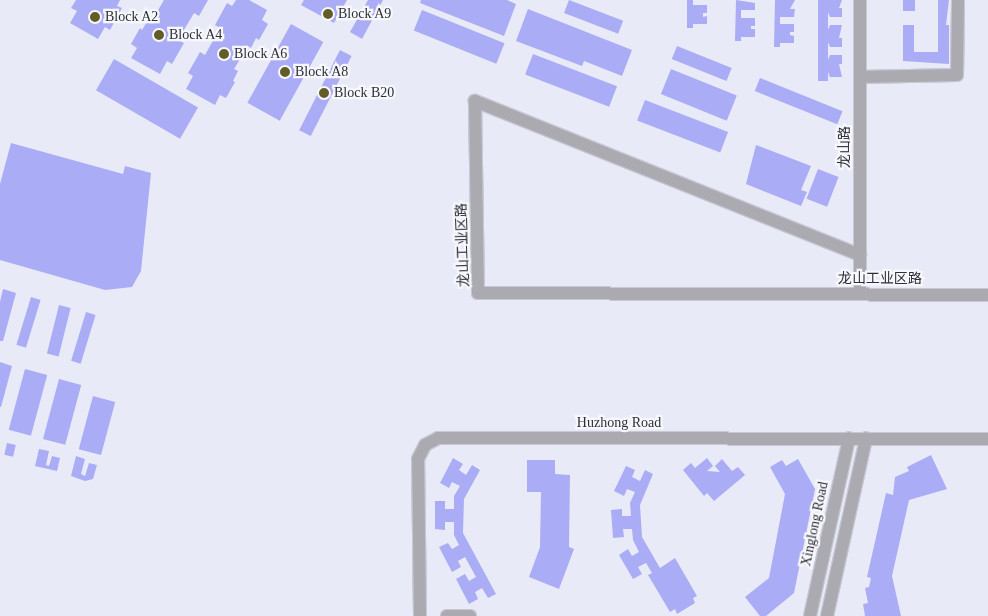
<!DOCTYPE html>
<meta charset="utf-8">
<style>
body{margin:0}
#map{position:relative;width:988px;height:616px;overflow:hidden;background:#e9eaf7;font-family:"Times New Roman","Noto Sans SC",serif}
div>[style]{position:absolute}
.building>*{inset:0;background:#aaacf5;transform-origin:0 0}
.roads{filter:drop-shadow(1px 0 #c7c8d4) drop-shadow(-1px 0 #c7c8d4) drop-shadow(0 1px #c7c8d4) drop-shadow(0 -1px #c7c8d4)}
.minor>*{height:12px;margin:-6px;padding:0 6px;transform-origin:6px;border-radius:6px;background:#aaaab0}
.dots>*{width:14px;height:14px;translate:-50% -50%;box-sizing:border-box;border:2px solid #f7f8fd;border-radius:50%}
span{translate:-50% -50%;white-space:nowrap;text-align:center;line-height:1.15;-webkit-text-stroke:4.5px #f7f8fd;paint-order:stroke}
.poi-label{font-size:14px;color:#2e2f34}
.left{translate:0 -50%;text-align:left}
.street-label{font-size:14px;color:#2e2f34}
</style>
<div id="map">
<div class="building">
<div style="clip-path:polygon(76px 0,120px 0,117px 6px,122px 8px,110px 30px,105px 27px,98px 39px,70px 23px,77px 11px,71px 8px)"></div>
<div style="clip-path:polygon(164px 0,208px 0,199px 16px,194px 13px,178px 40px,184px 43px,172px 64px,167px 61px,160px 74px,131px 58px,137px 48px,131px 44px,140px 28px,142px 30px,148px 20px,151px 22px)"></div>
<div style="clip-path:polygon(236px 0,249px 0,267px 10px,262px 20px,268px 24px,259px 40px,256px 38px,251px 48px,248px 46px,234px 69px,238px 71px,233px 81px,235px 82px,226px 98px,220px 95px,215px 105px,186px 89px,193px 76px,188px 73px,200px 52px,205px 55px,220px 28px,215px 25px,227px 3px,232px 6px)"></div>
<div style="clip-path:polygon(304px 0,347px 0,334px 23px,301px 5px)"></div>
<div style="clip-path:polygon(368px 0,383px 0,362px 39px,350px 32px)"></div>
<div style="clip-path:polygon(421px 0,507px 0,516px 4px,504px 36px,420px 3px)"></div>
<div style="left:569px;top:0;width:58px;height:14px;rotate:21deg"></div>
<div style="clip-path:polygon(687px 0,693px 0,693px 5px,707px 5px,707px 13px,703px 13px,703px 17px,707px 16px,707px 24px,693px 24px,693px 28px,687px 28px)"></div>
<div style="clip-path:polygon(736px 0,755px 3px,755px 10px,741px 10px,741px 18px,755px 18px,755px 26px,751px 26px,751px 29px,755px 29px,755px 37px,741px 37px,741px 41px,735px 41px)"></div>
<div style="clip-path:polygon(775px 0,795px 0,790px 9px,795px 9px,794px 17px,780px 17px,780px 24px,794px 24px,794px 32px,790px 32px,790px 35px,794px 36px,794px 43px,780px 43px,780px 47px,774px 47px)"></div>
<div style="clip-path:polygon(818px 0,842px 0,839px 8px,842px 8px,842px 17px,830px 17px,828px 12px,828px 30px,830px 25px,842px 25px,839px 38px,842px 38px,842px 47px,830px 47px,828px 42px,828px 60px,830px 55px,842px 55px,842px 64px,839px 64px,842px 77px,830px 77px,828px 72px,828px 81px,818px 81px)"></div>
<div style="left:903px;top:0;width:12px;height:11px"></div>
<div style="clip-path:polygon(938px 0,949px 0,946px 25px,949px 25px,949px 64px,903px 61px,903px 25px,914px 25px,914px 52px,938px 52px)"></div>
<div style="clip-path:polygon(528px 9px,632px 50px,622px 76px,584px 61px,582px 66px,516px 41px)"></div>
<div style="left:422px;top:10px;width:89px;height:22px;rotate:22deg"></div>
<div style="left:291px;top:24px;width:37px;height:90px;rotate:29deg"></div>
<div style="left:677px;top:46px;width:59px;height:14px;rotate:22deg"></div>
<div style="left:340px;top:50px;width:13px;height:90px;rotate:27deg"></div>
<div style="left:533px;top:54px;width:90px;height:22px;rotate:21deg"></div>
<div style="left:114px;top:59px;width:97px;height:36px;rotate:30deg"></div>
<div style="left:671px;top:69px;width:71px;height:27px;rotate:22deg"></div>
<div style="left:760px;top:78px;width:89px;height:14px;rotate:22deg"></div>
<div style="left:645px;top:100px;width:89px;height:22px;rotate:21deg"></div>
<div style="clip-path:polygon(11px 143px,123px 174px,125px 166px,151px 173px,141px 271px,132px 287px,105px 290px,0 260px,0 184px)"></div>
<div style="clip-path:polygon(756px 145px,811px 166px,801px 190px,807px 192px,801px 206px,746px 184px)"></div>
<div style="left:818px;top:169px;width:22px;height:32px;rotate:21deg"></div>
<div style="clip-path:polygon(3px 289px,16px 293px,3px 341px,0 341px,0 302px)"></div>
<div style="left:31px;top:297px;width:10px;height:50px;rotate:17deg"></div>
<div style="left:59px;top:305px;width:12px;height:50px;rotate:14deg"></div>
<div style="left:86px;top:312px;width:10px;height:51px;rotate:17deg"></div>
<div style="clip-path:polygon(0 362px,12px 366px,1px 407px,0 407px)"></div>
<div style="left:25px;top:369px;width:23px;height:63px;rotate:15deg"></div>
<div style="left:59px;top:379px;width:23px;height:62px;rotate:15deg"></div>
<div style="left:93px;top:396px;width:23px;height:55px;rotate:15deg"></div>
<div style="left:7px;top:443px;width:9px;height:12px;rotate:13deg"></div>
<div style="clip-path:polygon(39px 449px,49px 451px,46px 465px,49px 466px,52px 456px,60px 458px,57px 471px,35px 466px)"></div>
<div style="clip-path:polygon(931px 455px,947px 489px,909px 500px,892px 576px,901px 616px,865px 616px,863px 604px,868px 603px,865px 588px,869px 587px,871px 578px,867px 577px,886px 493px,893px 495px,895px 477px,909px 471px,907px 467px)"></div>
<div style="clip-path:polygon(76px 456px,85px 459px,81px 474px,85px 476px,89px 463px,97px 465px,93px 479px,85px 481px,71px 476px)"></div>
<div style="clip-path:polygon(453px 458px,463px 464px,459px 470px,466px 475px,472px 465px,480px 470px,464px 499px,463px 533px,496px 594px,488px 598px,482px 588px,475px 592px,478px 599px,469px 604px,456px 579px,465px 574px,469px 581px,476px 577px,465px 557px,458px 561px,461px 567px,452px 572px,439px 547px,448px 543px,452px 549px,459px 545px,454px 535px,454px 522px,445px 522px,445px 530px,435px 529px,435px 501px,445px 501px,445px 509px,454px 509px,454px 496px,460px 486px,452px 482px,449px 488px,440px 483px)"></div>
<div style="clip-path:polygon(707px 458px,713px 466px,707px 471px,720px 472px,715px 466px,722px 459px,732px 471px,738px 467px,745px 475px,714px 501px,707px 493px,704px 496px,683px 470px,691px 463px,695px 468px)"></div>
<div style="clip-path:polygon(798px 459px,815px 489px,794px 593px,766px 616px,760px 616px,745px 597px,769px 578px,785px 494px,770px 467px,782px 460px,786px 466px)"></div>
<div style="clip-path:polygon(527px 460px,555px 460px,555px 474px,570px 475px,569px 547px,574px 549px,559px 589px,529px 577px,540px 547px,541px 492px,527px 492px)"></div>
<div style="clip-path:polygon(626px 466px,635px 470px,632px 477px,640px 481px,645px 470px,653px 474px,640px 505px,642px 537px,660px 568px,675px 558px,697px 596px,693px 598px,695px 603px,677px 614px,675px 609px,670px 612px,648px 575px,652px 573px,646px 563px,638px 567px,642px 574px,633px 579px,619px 555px,628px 549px,632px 556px,639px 552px,633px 540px,632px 529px,623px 529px,624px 537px,613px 538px,611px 510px,622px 509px,622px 516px,631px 516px,630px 503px,635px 492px,627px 489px,624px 496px,614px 491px)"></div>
</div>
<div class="roads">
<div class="minor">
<div style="left:860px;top:77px;width:97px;rotate:-1.2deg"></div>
<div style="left:957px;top:75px;width:75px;rotate:-89.2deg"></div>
<div style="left:860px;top:255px;width:415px;rotate:-158.2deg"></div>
<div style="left:475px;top:101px;width:192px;rotate:89.1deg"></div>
<div style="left:478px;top:293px;width:510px;rotate:0.22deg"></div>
<div style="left:860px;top:294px;width:294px;rotate:-90deg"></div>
<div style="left:420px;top:616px;width:157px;rotate:-90.7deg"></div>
<div style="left:418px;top:459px;width:16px;rotate:-63deg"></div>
<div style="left:425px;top:445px;width:15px;rotate:-28deg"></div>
<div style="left:438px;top:438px;width:550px;rotate:0.1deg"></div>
<div style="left:447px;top:616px;width:23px"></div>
<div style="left:810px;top:616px;width:182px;rotate:-77.6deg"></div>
<div style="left:827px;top:616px;width:182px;rotate:-77.6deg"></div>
</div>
</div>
<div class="dots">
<div style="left:328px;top:14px;background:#625c28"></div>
<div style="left:95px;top:17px;background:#625c28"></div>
<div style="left:159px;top:35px;background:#625c28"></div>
<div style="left:224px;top:54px;background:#625c28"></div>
<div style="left:285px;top:72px;background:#625c28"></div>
<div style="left:324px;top:93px;background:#625c28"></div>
</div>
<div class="poi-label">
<span class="left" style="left:338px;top:14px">Block A9</span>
<span class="left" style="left:105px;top:17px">Block A2</span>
<span class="left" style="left:169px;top:35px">Block A4</span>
<span class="left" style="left:234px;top:54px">Block A6</span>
<span class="left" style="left:295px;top:72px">Block A8</span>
<span class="left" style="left:334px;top:93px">Block B20</span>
</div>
<div class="street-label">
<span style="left:845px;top:147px;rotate:-90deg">龙山路</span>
<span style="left:463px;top:245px;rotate:-92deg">龙山工业区路</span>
<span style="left:880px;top:279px">龙山工业区路</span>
<span style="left:619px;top:423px">Huzhong Road</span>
<span style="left:815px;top:524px;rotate:-78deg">Xinglong Road</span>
</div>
</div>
